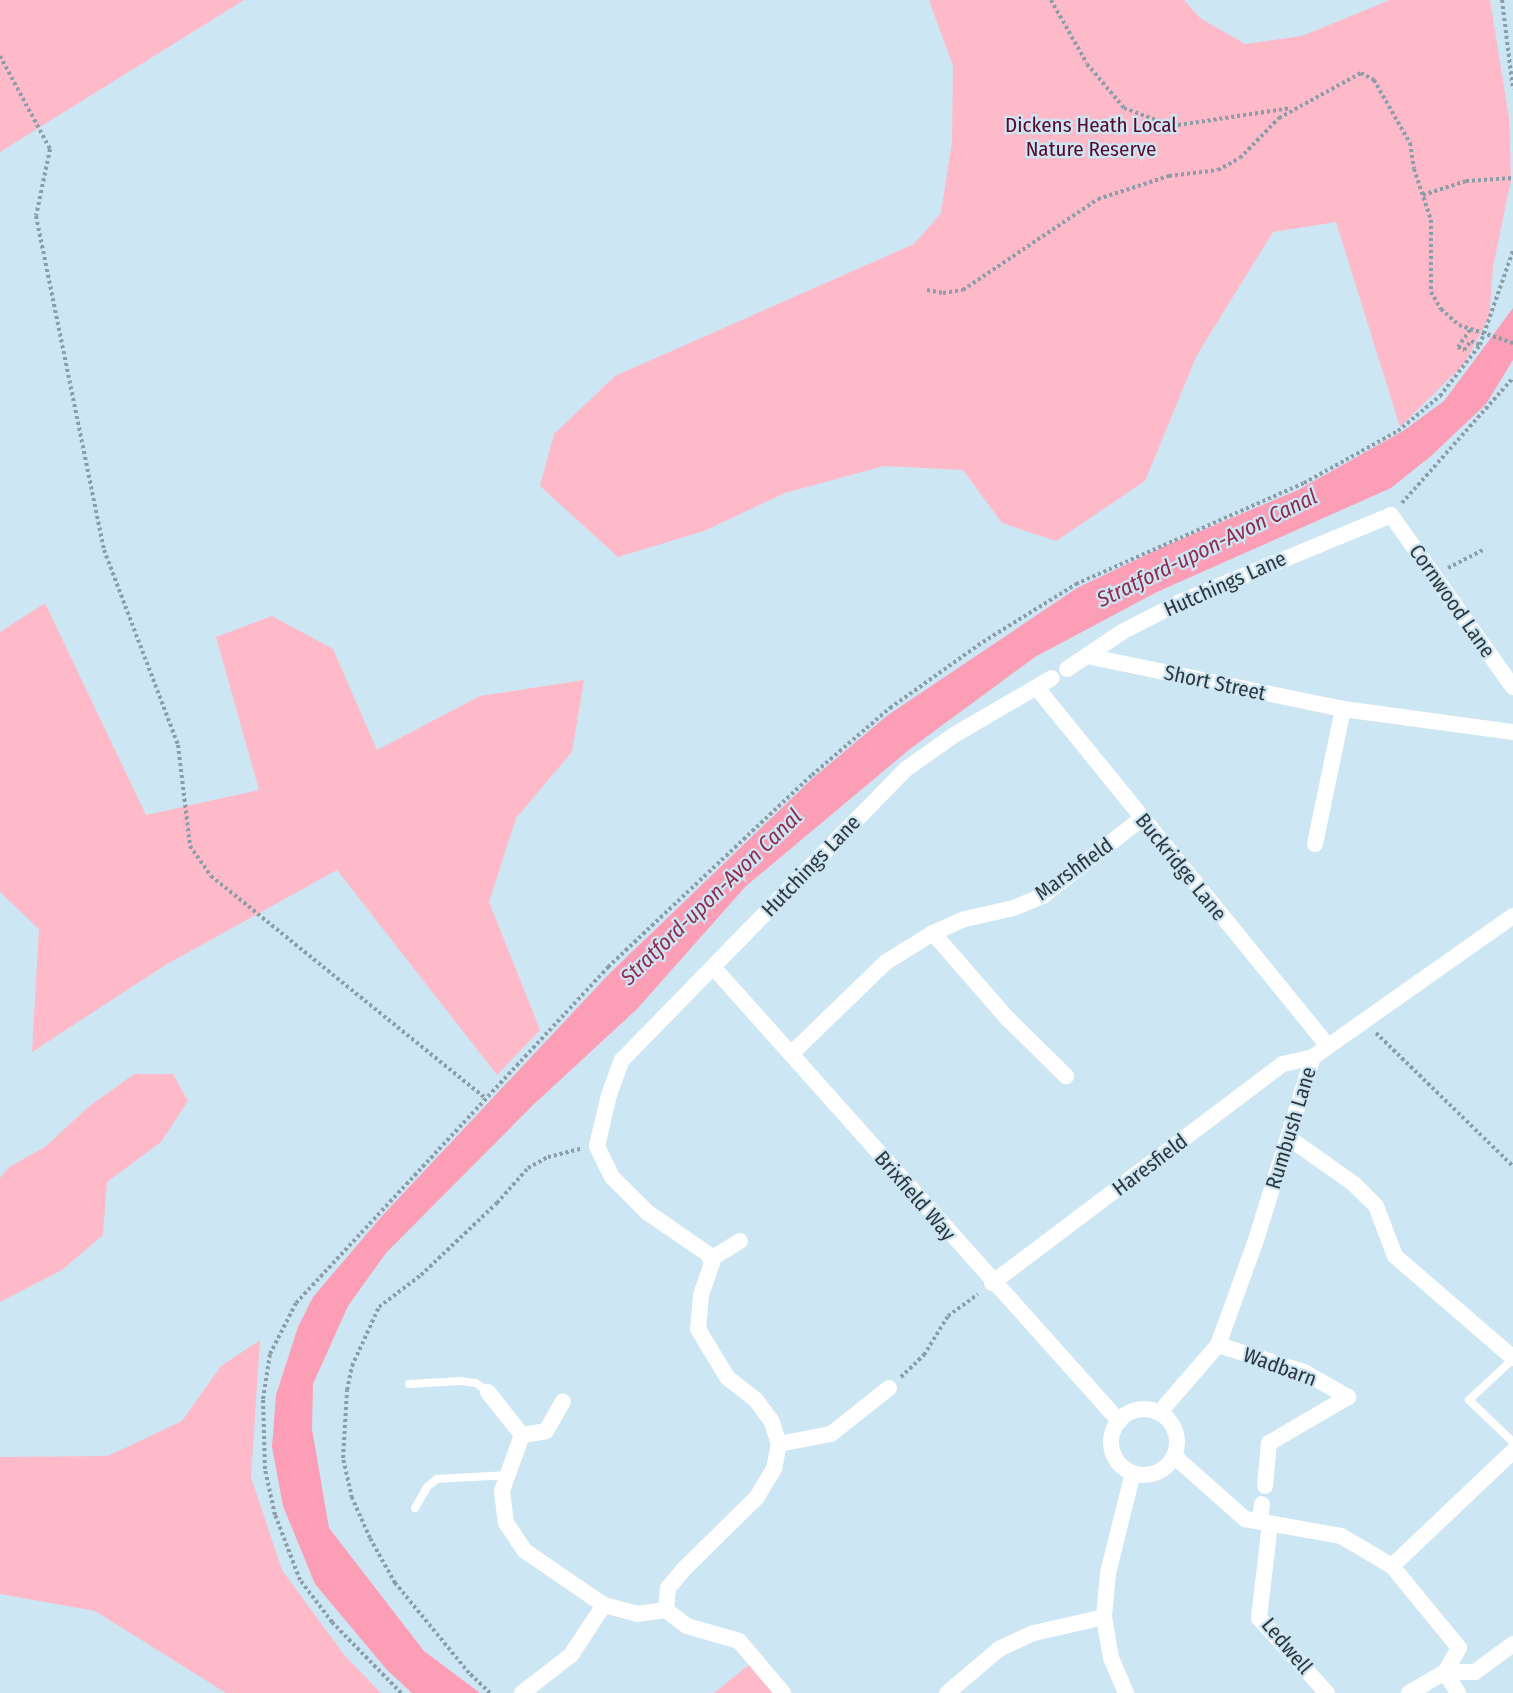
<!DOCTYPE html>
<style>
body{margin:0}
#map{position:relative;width:1513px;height:1693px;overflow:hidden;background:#cde6f4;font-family:"Fira Sans Condensed",sans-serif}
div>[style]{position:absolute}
.green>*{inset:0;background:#febac9}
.water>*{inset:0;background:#fc9fb6}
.path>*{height:4px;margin-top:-2px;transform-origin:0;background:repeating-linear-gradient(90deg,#8b9ea8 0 3px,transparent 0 6px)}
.service>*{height:8px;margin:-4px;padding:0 4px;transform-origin:4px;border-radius:4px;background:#fff}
.minor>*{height:16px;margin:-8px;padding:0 8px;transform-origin:8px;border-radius:8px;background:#fff}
.minor>.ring{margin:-8px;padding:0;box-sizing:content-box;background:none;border:16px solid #fff;border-radius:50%}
span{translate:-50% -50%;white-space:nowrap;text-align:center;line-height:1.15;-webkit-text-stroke:4.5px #cde6f4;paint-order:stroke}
.park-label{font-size:21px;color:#5a0829}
.street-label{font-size:21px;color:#2d373c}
.water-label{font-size:22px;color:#932a4e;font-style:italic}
</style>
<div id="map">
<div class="green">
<div style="clip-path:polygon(0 0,244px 0,0 152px)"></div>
<div style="clip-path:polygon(929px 0,1184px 0,1200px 18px,1245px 44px,1302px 36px,1390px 0,1490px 0,1509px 118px,1511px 180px,1493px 267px,1489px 317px,1465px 363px,1400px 427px,1336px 222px,1273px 232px,1197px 355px,1145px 481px,1056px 541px,1002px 523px,963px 470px,884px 466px,785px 493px,704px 531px,618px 557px,540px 486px,554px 434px,615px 376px,914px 244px,941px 213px,952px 142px,953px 66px)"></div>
<div style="clip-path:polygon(45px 603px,146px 815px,259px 790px,216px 637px,272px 616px,333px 649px,377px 750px,480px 696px,584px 680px,572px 752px,516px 818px,489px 902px,540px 1030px,497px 1075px,337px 870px,167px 964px,32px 1052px,39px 929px,0 892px,0 632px)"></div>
<div style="clip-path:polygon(134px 1074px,173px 1074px,188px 1101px,161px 1142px,107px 1182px,103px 1235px,62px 1270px,0 1302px,0 1178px,9px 1167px,45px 1147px,87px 1108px)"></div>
<div style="clip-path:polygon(260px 1340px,251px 1477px,282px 1570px,345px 1656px,381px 1693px,226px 1693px,95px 1611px,0 1594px,0 1457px,108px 1456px,182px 1421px,221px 1366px)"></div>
<div style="clip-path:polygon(751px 1663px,773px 1693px,714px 1693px)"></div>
</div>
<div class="water">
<div style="clip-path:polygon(1513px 308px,1513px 360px,1486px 404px,1431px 456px,1391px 488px,1157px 592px,1035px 657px,910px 749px,746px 886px,637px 1009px,532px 1106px,386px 1253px,348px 1306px,313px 1384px,312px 1429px,329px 1528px,424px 1651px,480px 1693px,412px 1693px,387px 1670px,315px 1584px,283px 1506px,272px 1447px,276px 1395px,298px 1327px,313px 1297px,382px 1216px,609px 974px,813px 778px,888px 715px,1077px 588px,1165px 546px,1298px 490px,1403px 431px,1444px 401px)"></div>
</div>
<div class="path">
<div style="left:1051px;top:0;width:73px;rotate:60.6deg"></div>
<div style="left:1087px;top:64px;width:57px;rotate:49.9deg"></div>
<div style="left:1124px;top:108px;width:51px;rotate:20.6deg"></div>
<div style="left:1172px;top:126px;width:120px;rotate:-8.6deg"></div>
<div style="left:1502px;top:0;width:90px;rotate:83deg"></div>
<div style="left:0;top:56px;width:106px;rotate:61.7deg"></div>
<div style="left:50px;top:149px;width:68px;rotate:101.8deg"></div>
<div style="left:36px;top:216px;width:341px;rotate:78.5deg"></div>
<div style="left:104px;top:550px;width:209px;rotate:69.2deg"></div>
<div style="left:178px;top:745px;width:102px;rotate:83.2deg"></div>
<div style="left:190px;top:846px;width:37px;rotate:55deg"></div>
<div style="left:211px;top:876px;width:353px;rotate:39deg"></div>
<div style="left:1423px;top:195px;width:45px;rotate:-18deg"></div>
<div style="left:1466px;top:181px;width:47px;rotate:-3.7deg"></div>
<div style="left:927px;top:290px;width:16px;rotate:11deg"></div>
<div style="left:943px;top:293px;width:20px;rotate:-9deg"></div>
<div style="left:963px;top:290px;width:163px;rotate:-34deg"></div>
<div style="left:1098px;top:199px;width:75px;rotate:-17.9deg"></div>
<div style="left:1169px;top:176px;width:49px;rotate:-7deg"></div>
<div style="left:1218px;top:170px;width:25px;rotate:-29deg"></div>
<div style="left:1240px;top:158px;width:56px;rotate:-45.7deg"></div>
<div style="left:1279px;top:118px;width:94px;rotate:-28.8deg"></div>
<div style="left:1361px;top:73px;width:15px;rotate:28deg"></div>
<div style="left:1374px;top:80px;width:73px;rotate:60.3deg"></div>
<div style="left:1410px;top:143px;width:26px;rotate:81deg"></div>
<div style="left:1414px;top:169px;width:54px;rotate:71.6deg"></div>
<div style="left:1431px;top:220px;width:72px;rotate:90deg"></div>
<div style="left:1431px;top:292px;width:20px;rotate:60deg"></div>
<div style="left:1441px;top:309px;width:24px;rotate:42deg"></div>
<div style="left:1459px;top:325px;width:57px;rotate:18.4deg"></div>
<div style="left:1470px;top:330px;width:21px;rotate:125deg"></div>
<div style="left:1458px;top:347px;width:7px;rotate:27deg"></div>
<div style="left:1464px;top:350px;width:11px;rotate:-52deg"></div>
<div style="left:1471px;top:341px;width:10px;rotate:24deg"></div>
<div style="left:1402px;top:503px;width:167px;rotate:-48.4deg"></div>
<div style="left:1448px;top:568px;width:42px;rotate:-27.2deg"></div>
<div style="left:1376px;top:1033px;width:191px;rotate:44.2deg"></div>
<div style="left:901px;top:1377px;width:32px;rotate:-44deg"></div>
<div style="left:924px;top:1355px;width:46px;rotate:-58.4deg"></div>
<div style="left:948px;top:1316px;width:37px;rotate:-36deg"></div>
<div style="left:401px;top:1693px;width:99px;rotate:-134.2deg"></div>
<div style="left:332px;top:1622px;width:53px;rotate:-127.3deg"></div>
<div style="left:300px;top:1580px;width:70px;rotate:-111deg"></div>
<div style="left:275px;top:1515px;width:47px;rotate:-102.3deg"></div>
<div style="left:265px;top:1469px;width:70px;rotate:-91.6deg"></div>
<div style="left:263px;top:1399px;width:46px;rotate:-81.2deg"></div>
<div style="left:270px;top:1354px;width:57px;rotate:-63deg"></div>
<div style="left:296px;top:1303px;width:459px;rotate:-47.1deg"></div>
<div style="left:608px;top:967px;width:280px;rotate:-43.3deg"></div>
<div style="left:812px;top:775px;width:103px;rotate:-40.7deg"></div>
<div style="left:890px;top:708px;width:114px;rotate:-35.4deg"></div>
<div style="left:983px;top:642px;width:110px;rotate:-31.9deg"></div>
<div style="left:1076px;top:584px;width:249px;rotate:-23.9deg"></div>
<div style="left:1304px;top:483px;width:107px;rotate:-29deg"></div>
<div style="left:1398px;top:431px;width:55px;rotate:-39.8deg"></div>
<div style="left:1440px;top:396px;width:65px;rotate:-51.9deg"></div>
<div style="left:1480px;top:345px;width:100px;rotate:-70.7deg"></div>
<div style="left:490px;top:1693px;width:29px;rotate:-136deg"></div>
<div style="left:469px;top:1673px;width:117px;rotate:-129.4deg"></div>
<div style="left:395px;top:1583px;width:51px;rotate:-119.1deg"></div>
<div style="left:370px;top:1538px;width:44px;rotate:-114.2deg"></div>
<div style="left:352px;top:1498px;width:41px;rotate:-102.7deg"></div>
<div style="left:343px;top:1458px;width:68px;rotate:-86.6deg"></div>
<div style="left:347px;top:1390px;width:25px;rotate:-78deg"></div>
<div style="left:352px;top:1366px;width:65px;rotate:-65.4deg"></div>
<div style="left:379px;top:1307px;width:53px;rotate:-37.3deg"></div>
<div style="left:421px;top:1275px;width:105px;rotate:-43.5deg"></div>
<div style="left:497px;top:1203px;width:47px;rotate:-48.5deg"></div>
<div style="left:528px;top:1168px;width:23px;rotate:-29deg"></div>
<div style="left:548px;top:1157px;width:34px;rotate:-14deg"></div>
</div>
<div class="service">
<div style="left:1513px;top:1359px;width:60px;rotate:137deg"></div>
<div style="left:1469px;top:1400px;width:61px;rotate:43.7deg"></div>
<div style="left:409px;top:1384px;width:52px;rotate:-3.3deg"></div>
<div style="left:461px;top:1381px;width:15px;rotate:8deg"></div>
<div style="left:476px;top:1383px;width:15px;rotate:37deg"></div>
<div style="left:415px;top:1508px;width:24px;rotate:-60deg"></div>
<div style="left:427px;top:1487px;width:13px;rotate:-39deg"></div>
<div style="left:437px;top:1479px;width:71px;rotate:-3.2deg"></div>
</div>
<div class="minor">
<div style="left:1087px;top:656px;width:261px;rotate:11.7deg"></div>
<div style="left:1343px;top:709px;width:172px;rotate:7.7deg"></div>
<div style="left:1067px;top:669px;width:66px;rotate:-33.9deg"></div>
<div style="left:1122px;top:632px;width:63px;rotate:-27.4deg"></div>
<div style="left:1178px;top:603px;width:230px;rotate:-22.4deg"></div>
<div style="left:1391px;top:515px;width:211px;rotate:54.7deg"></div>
<div style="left:1037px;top:688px;width:459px;rotate:50.9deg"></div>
<div style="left:1315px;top:844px;width:138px;rotate:-78.3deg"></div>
<div style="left:933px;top:933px;width:113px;rotate:49deg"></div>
<div style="left:1007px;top:1018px;width:83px;rotate:44.5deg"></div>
<div style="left:714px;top:968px;width:608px;rotate:48.2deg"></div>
<div style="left:791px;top:1054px;width:132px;rotate:-44.1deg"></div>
<div style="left:886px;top:962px;width:55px;rotate:-31.7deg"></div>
<div style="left:933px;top:933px;width:35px;rotate:-24deg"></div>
<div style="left:965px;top:919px;width:50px;rotate:-12.7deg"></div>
<div style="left:1014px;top:908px;width:33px;rotate:-23deg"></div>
<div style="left:1044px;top:895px;width:123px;rotate:-38.1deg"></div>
<div style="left:1289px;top:1138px;width:80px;rotate:35.3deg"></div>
<div style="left:1354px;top:1184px;width:31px;rotate:45deg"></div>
<div style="left:1376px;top:1206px;width:53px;rotate:69.2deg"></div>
<div style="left:1395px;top:1256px;width:156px;rotate:40.8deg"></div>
<div style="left:711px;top:1259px;width:34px;rotate:-32deg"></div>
<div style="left:992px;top:1283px;width:364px;rotate:-37deg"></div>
<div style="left:1283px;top:1064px;width:31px;rotate:-13deg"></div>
<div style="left:1218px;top:1345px;width:90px;rotate:17.4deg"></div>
<div style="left:1304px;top:1372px;width:51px;rotate:29.6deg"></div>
<div style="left:1348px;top:1397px;width:91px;rotate:149.8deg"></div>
<div style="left:1269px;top:1443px;width:43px;rotate:95.3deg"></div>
<div style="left:488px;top:1392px;width:55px;rotate:51.7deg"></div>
<div style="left:522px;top:1435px;width:59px;rotate:109.7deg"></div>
<div style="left:502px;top:1491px;width:32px;rotate:83deg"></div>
<div style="left:506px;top:1523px;width:34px;rotate:56deg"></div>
<div style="left:525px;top:1551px;width:96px;rotate:34.4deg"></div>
<div style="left:604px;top:1605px;width:34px;rotate:15deg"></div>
<div style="left:637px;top:1614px;width:29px;rotate:-8deg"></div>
<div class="ring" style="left:1111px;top:1409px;width:50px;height:50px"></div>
<div style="left:1159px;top:1413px;width:90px;rotate:-49.1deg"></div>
<div style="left:1218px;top:1345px;width:109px;rotate:-70.1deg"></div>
<div style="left:1255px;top:1243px;width:195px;rotate:-72.7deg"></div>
<div style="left:1313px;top:1057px;width:245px;rotate:-35.2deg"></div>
<div style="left:522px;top:1435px;width:24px;rotate:-9deg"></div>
<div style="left:546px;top:1431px;width:34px;rotate:-60deg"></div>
<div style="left:779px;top:1444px;width:53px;rotate:-10.9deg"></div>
<div style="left:831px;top:1434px;width:74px;rotate:-38.4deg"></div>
<div style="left:1174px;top:1456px;width:95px;rotate:41.6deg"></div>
<div style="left:1245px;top:1519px;width:97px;rotate:10deg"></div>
<div style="left:1341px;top:1536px;width:59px;rotate:30.5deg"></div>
<div style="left:1392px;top:1566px;width:106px;rotate:50.7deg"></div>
<div style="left:1459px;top:1648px;width:28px;rotate:120deg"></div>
<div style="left:1445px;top:1672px;width:25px;rotate:58deg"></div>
<div style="left:1260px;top:1522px;width:18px;rotate:-84deg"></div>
<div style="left:1270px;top:1524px;width:95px;rotate:96.7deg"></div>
<div style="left:1259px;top:1618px;width:101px;rotate:47.8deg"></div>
<div style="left:1392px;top:1566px;width:167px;rotate:-43.5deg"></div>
<div style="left:522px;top:1693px;width:62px;rotate:-37.8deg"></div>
<div style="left:571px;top:1655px;width:60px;rotate:-56.6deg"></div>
<div style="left:783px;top:1693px;width:68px;rotate:-130.2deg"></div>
<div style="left:739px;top:1641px;width:54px;rotate:-163.9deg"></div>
<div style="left:687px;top:1626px;width:26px;rotate:-143deg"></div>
<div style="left:666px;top:1610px;width:22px;rotate:-85deg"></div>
<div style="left:668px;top:1588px;width:23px;rotate:-50deg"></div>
<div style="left:683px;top:1570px;width:104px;rotate:-44.6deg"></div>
<div style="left:757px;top:1497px;width:33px;rotate:-59deg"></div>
<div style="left:774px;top:1469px;width:25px;rotate:-79deg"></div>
<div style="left:779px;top:1444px;width:23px;rotate:-108deg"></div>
<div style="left:772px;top:1422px;width:27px;rotate:-126deg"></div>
<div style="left:756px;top:1400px;width:37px;rotate:-142deg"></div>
<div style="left:727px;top:1377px;width:56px;rotate:-121.1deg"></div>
<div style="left:698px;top:1329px;width:34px;rotate:-85deg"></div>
<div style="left:701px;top:1295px;width:34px;rotate:-71deg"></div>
<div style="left:712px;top:1263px;width:10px;rotate:-114deg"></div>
<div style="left:708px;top:1254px;width:74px;rotate:-145.5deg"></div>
<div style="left:647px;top:1212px;width:49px;rotate:-135deg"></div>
<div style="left:612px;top:1177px;width:34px;rotate:-116deg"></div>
<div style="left:597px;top:1146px;width:52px;rotate:-76.8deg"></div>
<div style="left:609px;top:1095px;width:37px;rotate:-70deg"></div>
<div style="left:622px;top:1060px;width:407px;rotate:-45.7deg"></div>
<div style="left:906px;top:769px;width:59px;rotate:-35.3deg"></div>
<div style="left:954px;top:735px;width:113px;rotate:-30.2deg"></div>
<div style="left:947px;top:1693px;width:68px;rotate:-40.2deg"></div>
<div style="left:999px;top:1649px;width:38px;rotate:-25deg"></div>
<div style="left:1034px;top:1633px;width:72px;rotate:-12.9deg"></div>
<div style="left:1126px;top:1693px;width:38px;rotate:-113deg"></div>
<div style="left:1111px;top:1658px;width:42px;rotate:-99.7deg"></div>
<div style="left:1104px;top:1617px;width:44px;rotate:-84.8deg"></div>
<div style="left:1108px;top:1573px;width:103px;rotate:-76deg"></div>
<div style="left:1409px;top:1693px;width:42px;rotate:-30.3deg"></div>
<div style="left:1445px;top:1672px;width:30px"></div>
<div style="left:1475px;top:1672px;width:47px;rotate:-36.4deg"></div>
</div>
<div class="park-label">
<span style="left:1091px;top:137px">Dickens Heath Local<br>Nature Reserve</span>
</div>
<div class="street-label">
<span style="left:1225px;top:584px;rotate:-24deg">Hutchings Lane</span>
<span style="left:1452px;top:601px;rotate:55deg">Cornwood Lane</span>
<span style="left:1215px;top:683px;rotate:12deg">Short Street</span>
<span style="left:811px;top:866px;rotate:-46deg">Hutchings Lane</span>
<span style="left:1181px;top:867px;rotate:51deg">Buckridge Lane</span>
<span style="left:1074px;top:869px;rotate:-36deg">Marshfield</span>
<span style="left:1291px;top:1128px;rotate:-73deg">Rumbush Lane</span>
<span style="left:1150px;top:1165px;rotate:-37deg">Haresfield</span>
<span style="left:915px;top:1196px;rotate:49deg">Brixfield Way</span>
<span style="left:1280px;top:1367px;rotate:20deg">Wadbarn</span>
<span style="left:1287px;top:1646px;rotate:50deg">Ledwell</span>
</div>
<div class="water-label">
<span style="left:1207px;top:548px;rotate:-26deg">Stratford-upon-Avon Canal</span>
<span style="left:711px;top:897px;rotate:-44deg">Stratford-upon-Avon Canal</span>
</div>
</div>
